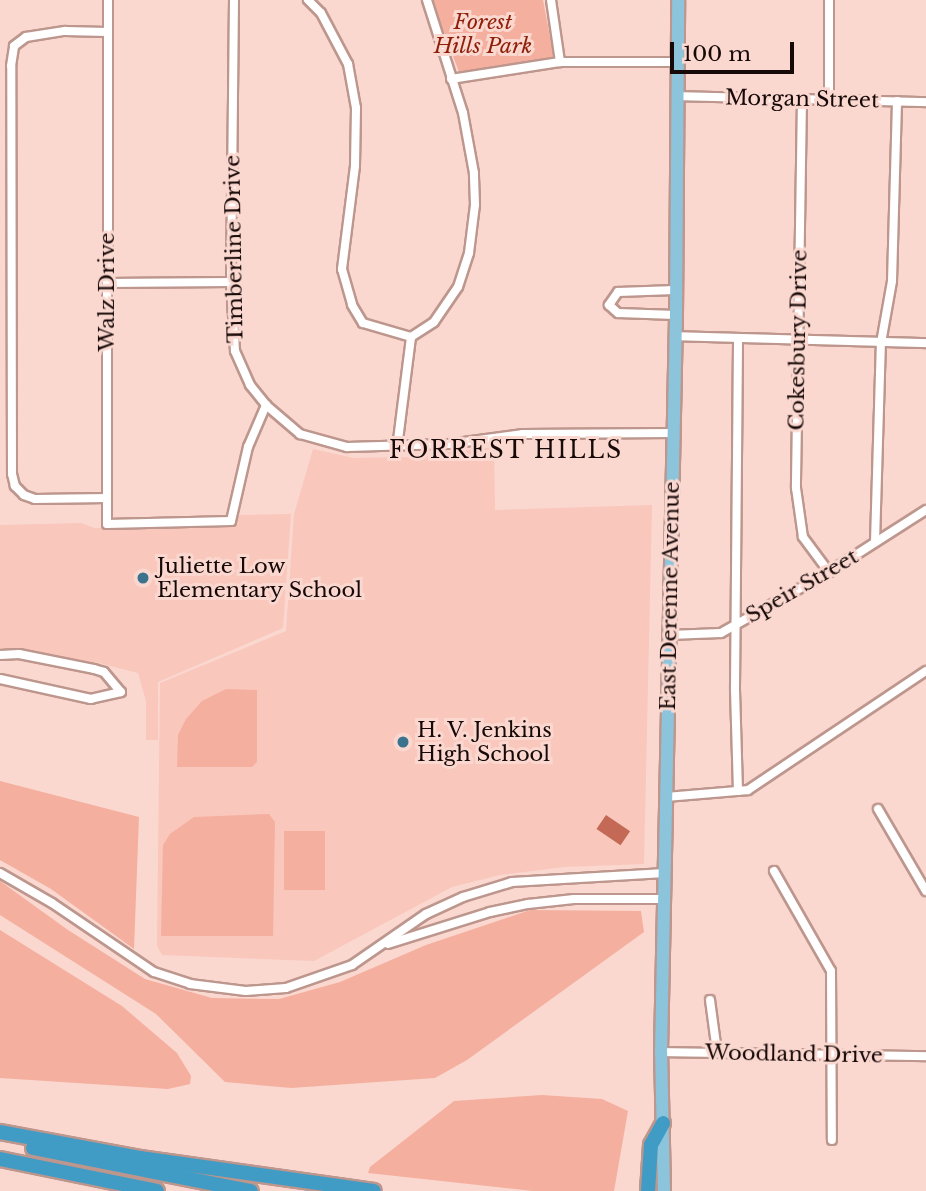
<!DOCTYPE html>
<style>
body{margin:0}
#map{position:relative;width:926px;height:1191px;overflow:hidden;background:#fad8d0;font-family:"Libre Baskerville",serif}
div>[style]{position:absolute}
.built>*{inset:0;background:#f9c7bb}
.green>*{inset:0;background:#f5af9f;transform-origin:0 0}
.water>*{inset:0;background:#c36956;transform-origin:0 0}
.roads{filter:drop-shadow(2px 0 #bd968d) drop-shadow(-2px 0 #bd968d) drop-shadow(0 2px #bd968d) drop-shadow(0 -2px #bd968d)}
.minor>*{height:8px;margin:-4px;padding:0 4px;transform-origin:4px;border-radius:4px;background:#fff}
.primary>*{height:12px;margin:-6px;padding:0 6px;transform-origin:6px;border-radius:6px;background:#8cc4dc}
.motorway>*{height:14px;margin:-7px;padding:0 7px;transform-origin:7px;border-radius:7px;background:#409cc5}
.dots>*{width:19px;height:19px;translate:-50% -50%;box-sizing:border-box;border:4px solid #fad8d0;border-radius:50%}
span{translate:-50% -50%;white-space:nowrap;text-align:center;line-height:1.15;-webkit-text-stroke:6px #fad8d0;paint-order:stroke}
.park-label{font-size:21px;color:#8e1f08;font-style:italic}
.street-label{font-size:21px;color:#170907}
.poi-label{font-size:21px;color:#170907}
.left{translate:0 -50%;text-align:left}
.neighbourhood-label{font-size:23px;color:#170907;letter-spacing:2px}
.scale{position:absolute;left:670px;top:42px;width:124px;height:32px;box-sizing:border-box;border:4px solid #170907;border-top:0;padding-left:9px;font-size:21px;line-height:24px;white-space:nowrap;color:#170907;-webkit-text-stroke:5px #fad8d0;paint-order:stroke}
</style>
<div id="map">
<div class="built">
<div style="clip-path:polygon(494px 447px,495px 510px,652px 505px,644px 864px,565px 867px,500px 875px,452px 887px,314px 961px,162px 955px,157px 946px,160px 683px,286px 631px,294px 514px,313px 449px,354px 458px,407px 457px)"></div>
<div style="clip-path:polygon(291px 514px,283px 628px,158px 682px,158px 740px,146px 740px,146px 701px,138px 673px,95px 662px,91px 675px,14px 659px,0 660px,0 525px,81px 523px,95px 528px,225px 528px,240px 515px)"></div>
</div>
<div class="green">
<div style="clip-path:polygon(432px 0,543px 0,554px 58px,459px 72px)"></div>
<div style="clip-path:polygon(226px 689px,257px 690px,257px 762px,252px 767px,177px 767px,178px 735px,186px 719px,202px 701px)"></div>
<div style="clip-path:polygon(0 781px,139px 817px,134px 949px,51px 889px,0 860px)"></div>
<div style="clip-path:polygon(269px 814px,275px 822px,273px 936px,161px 936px,163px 845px,170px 834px,194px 817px)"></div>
<div style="left:284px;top:831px;width:41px;height:59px"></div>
<div style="clip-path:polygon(0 881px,68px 930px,145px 979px,212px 998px,279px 999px,340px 982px,426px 945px,530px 910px,641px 911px,644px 932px,467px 1060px,435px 1078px,291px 1088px,225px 1082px,156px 1014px,0 915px)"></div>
<div style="clip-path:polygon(0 930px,122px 1006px,177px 1053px,191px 1076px,190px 1084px,168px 1089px,0 1078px)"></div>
<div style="clip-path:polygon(542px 1095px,602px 1099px,628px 1111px,614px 1191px,533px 1191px,368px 1173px,370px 1167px,454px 1101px)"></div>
</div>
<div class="water">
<div style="left:606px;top:815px;width:29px;height:17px;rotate:34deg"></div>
</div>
<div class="roads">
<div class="minor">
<div style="left:108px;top:0;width:524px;rotate:90.11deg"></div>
<div style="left:107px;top:524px;width:124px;rotate:-1.4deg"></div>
<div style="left:231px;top:521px;width:76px;rotate:-77.1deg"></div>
<div style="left:248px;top:447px;width:46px;rotate:-66.8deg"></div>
<div style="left:234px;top:0;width:282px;rotate:90.6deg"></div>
<div style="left:231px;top:282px;width:69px;rotate:86.7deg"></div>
<div style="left:235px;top:351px;width:37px;rotate:66deg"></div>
<div style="left:250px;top:385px;width:26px;rotate:51deg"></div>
<div style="left:266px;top:405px;width:45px;rotate:40.5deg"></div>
<div style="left:300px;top:434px;width:49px;rotate:15.5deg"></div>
<div style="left:347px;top:447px;width:102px;rotate:-1.7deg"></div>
<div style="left:449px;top:444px;width:75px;rotate:-7.7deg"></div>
<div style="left:523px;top:434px;width:151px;rotate:-0.4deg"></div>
<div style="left:308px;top:0;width:18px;rotate:45deg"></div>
<div style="left:321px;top:13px;width:58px;rotate:62.1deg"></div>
<div style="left:348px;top:64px;width:45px;rotate:79.7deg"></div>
<div style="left:356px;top:108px;width:58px;rotate:91deg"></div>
<div style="left:355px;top:166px;width:104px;rotate:97.2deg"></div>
<div style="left:342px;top:269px;width:37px;rotate:74deg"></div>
<div style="left:352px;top:305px;width:21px;rotate:59deg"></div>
<div style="left:363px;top:323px;width:50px;rotate:16.3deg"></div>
<div style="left:411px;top:337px;width:27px;rotate:-33deg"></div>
<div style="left:434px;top:322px;width:42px;rotate:-55.6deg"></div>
<div style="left:458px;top:287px;width:36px;rotate:-72deg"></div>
<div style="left:469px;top:253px;width:48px;rotate:-82.9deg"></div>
<div style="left:475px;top:205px;width:32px;rotate:-92deg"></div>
<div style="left:474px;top:173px;width:61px;rotate:-100.4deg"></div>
<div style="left:463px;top:113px;width:119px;rotate:-107.7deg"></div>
<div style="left:551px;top:0;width:63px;rotate:81.7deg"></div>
<div style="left:829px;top:0;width:99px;rotate:90deg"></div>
<div style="left:451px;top:79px;width:110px;rotate:-8.9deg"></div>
<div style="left:560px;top:62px;width:117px"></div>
<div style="left:677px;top:96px;width:249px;rotate:1.4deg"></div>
<div style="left:802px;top:99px;width:389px;rotate:90.9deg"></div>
<div style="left:796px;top:488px;width:49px;rotate:81.9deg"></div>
<div style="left:803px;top:537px;width:44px;rotate:53.4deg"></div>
<div style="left:107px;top:283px;width:124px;rotate:-0.5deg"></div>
<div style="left:675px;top:290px;width:57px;rotate:178deg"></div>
<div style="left:618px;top:292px;width:16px;rotate:125deg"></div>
<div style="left:609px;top:305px;width:12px;rotate:42deg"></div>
<div style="left:618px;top:313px;width:58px;rotate:2deg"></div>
<div style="left:674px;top:336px;width:252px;rotate:1.6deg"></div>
<div style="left:397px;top:448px;width:112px;rotate:-82.8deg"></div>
<div style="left:107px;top:498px;width:72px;rotate:179.2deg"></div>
<div style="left:35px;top:499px;width:12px;rotate:-160deg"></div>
<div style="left:24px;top:495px;width:13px;rotate:-135deg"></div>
<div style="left:15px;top:486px;width:12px;rotate:-104deg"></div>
<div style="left:12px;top:474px;width:408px;rotate:-90.1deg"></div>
<div style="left:11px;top:66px;width:20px;rotate:-81deg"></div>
<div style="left:14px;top:46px;width:15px;rotate:-37deg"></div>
<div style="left:26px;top:37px;width:39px;rotate:-9deg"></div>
<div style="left:65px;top:31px;width:42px;rotate:1.4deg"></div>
<div style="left:875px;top:542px;width:199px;rotate:-88.3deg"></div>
<div style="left:881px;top:343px;width:63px;rotate:-79.9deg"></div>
<div style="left:892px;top:281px;width:180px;rotate:-88.4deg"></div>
<div style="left:669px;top:635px;width:52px;rotate:-2.2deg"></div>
<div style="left:721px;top:633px;width:124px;rotate:-29.5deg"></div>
<div style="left:829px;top:572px;width:115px;rotate:-32.6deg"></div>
<div style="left:0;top:655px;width:19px;rotate:-3deg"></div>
<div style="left:19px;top:654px;width:76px;rotate:11.3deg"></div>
<div style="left:94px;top:669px;width:10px;rotate:17deg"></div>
<div style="left:104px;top:672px;width:26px;rotate:50deg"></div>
<div style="left:121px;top:692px;width:31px;rotate:167deg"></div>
<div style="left:91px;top:699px;width:93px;rotate:-167.6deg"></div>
<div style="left:738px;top:791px;width:104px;rotate:-91.7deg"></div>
<div style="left:735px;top:687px;width:349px;rotate:-89.5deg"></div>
<div style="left:667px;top:797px;width:81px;rotate:-4.9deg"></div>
<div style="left:748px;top:790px;width:214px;rotate:-33.8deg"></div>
<div style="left:878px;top:809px;width:95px;rotate:59.7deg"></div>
<div style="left:774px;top:871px;width:115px;rotate:60.3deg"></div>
<div style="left:831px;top:971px;width:169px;rotate:89.7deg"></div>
<div style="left:0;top:873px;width:60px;rotate:30deg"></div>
<div style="left:52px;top:903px;width:123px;rotate:34.1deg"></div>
<div style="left:154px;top:972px;width:38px;rotate:18deg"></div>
<div style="left:190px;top:984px;width:56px;rotate:7.1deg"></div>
<div style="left:246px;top:991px;width:40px;rotate:-4.3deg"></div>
<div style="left:286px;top:988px;width:70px;rotate:-19.2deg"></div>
<div style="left:352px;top:965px;width:90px;rotate:-34.6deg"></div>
<div style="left:426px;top:914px;width:41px;rotate:-24.7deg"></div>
<div style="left:463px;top:897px;width:51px;rotate:-17deg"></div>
<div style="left:512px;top:882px;width:153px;rotate:-3.4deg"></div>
<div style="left:388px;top:944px;width:107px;rotate:-17.4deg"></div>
<div style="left:490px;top:912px;width:39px;rotate:-12deg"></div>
<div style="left:528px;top:904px;width:46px;rotate:-6.2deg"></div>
<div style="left:574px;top:899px;width:91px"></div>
<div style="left:710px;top:1000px;width:52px;rotate:82.3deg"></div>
<div style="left:661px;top:1052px;width:265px;rotate:0.9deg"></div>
</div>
<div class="primary">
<div style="left:664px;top:1191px;width:139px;rotate:-91.2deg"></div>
<div style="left:661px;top:1052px;width:737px;rotate:-88.83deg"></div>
<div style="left:676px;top:315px;width:315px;rotate:-89.6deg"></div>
</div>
<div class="motorway">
<div style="left:0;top:1132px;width:142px;rotate:10.5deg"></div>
<div style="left:140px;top:1158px;width:236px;rotate:8deg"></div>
<div style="left:33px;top:1148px;width:222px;rotate:11.2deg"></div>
<div style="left:0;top:1159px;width:160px;rotate:11.5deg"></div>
<div style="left:648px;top:1191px;width:46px;rotate:-86.3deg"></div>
<div style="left:651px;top:1145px;width:25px;rotate:-61deg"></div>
</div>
</div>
<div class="dots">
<div style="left:143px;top:578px;background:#3b728d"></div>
<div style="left:403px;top:742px;background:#3b728d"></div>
</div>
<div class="park-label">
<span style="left:483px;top:34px">Forest<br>Hills Park</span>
</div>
<div class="street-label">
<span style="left:802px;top:99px;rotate:1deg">Morgan Street</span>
<span style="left:234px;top:249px;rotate:-91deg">Timberline Drive</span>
<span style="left:107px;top:292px;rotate:-90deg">Walz Drive</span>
<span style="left:798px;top:340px;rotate:-89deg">Cokesbury Drive</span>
<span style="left:802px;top:586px;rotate:-30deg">Speir Street</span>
<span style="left:670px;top:596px;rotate:-89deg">East Derenne Avenue</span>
<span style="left:794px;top:1054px;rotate:1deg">Woodland Drive</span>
</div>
<div class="poi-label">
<span class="left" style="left:157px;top:578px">Juliette Low<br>Elementary School</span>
<span class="left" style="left:417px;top:742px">H. V. Jenkins<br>High School</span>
</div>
<div class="neighbourhood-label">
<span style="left:506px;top:450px">FORREST HILLS</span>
</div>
<div class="scale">100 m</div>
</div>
